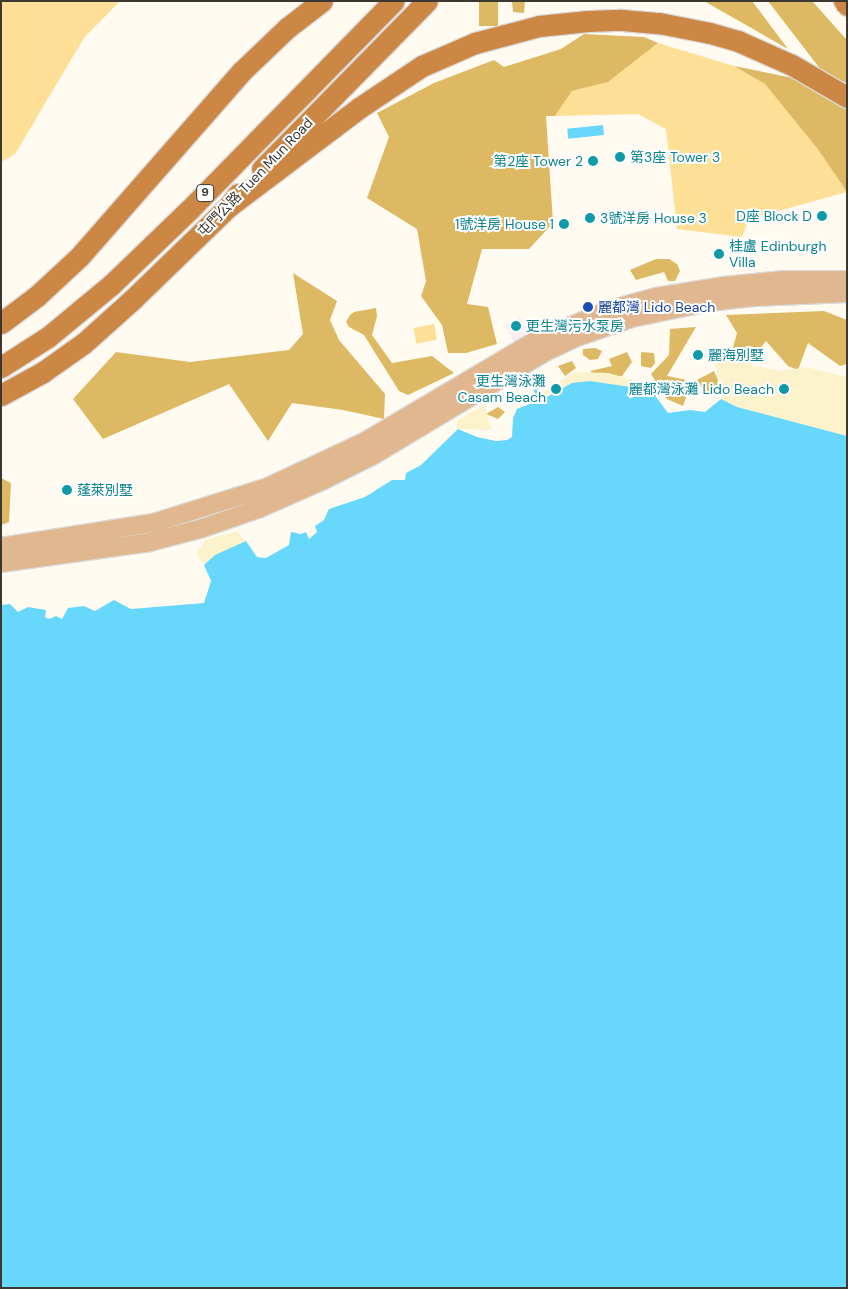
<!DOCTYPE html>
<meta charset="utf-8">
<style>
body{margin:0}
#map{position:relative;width:848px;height:1289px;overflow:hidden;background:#fffbf1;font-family:"DM Sans","Noto Sans TC",sans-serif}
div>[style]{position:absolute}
.industrial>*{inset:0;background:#fdedf0;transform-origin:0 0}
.green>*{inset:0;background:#fedf96;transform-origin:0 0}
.forest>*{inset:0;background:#dcb962;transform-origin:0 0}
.sand>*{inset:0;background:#fcf2cc}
.water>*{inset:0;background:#67d8fb;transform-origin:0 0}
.stream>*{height:3px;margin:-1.5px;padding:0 1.5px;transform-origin:1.5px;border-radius:1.5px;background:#67d8fb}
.roads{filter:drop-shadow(1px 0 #dcdbda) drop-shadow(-1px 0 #dcdbda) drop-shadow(0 1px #dcdbda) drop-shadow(0 -1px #dcdbda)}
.primary>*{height:18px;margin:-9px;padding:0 9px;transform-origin:9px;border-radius:9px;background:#e0b78f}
.motorway>*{height:21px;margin:-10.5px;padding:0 10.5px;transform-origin:10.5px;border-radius:10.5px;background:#cc8745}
.dots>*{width:14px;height:14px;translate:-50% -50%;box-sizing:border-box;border:2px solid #fff;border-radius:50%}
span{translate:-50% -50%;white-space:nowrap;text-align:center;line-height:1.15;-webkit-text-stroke:4px #fff;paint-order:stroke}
.shield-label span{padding:1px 4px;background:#fff;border:1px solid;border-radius:4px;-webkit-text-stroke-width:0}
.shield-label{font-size:12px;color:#3b3831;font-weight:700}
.culture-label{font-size:14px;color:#0d838f}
.left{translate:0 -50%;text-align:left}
.right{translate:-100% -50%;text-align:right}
.street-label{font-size:14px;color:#3b3831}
.transit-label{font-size:14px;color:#164399}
.frame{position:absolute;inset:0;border:2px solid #3b3831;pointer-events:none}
</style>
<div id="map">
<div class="industrial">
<div style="left:520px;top:317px;width:19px;height:17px;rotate:62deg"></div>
</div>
<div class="green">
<div style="clip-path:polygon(1px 1px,120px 1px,84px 38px,15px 154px,1px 162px)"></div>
<div style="clip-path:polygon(658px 43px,734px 66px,765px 84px,817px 148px,847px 192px,749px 219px,742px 237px,677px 229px,666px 129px,638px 114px,555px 116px,572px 91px,608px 82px)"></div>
<div style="left:434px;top:324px;width:16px;height:21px;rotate:79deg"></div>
</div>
<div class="forest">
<div style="left:479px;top:1px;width:19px;height:25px"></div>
<div style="clip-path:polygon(512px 1px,525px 1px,524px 13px,513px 12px)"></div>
<div style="clip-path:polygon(704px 1px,752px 1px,788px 49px)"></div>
<div style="clip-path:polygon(768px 1px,812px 1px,847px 40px,847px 88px,821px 70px)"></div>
<div style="clip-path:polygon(584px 34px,644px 37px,658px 43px,608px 82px,572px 91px,555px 116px,546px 116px,553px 223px,529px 249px,482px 249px,467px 304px,488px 307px,497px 344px,466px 353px,448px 353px,442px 325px,421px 296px,426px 281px,417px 229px,367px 198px,389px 137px,377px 113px,434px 83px,494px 60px,504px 67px,561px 49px)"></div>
<div style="clip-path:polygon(734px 66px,808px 81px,847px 109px,847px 192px,817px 148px,765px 84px)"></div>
<div style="clip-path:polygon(656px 259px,669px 259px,677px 264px,680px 271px,675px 281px,668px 281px,664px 272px,636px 280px,630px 270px)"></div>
<div style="clip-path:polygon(293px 273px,337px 301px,330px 320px,339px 340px,385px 394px,384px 419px,343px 410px,292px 403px,268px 441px,229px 384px,103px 439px,73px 399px,116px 352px,190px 362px,289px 350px,303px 334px)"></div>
<div style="clip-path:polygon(376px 308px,377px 316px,372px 335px,392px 363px,432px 356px,454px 373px,408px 395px,399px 391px,364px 335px,349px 327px,346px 322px,350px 315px,354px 312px)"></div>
<div style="clip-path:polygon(824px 311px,847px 320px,847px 364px,840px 366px,808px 343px,798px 370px,788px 366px,766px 341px,743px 370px,729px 362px,737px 333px,726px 315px)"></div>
<div style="clip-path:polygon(696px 327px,667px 376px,692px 381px,683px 406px,667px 399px,651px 374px,669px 355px,670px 329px)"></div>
<div style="clip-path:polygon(595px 348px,602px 351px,598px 359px,590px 360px,583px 355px,583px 349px)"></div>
<div style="clip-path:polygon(627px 352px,632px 362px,622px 376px,598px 378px,590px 371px,612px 366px,609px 359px)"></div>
<div style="clip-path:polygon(641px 352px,654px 353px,655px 363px,651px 368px,641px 366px)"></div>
<div style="clip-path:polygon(572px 361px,576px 368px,565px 376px,558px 366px)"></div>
<div style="clip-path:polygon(714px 371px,718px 380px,717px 390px,705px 393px,697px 380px)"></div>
<div style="clip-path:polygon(498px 407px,505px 412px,498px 419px,486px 414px)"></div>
<div style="clip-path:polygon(1px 478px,11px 483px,9px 522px,1px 525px)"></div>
</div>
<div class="sand">
<div style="clip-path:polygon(729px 350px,738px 355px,743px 354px,753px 366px,783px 371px,806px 367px,847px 377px,847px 436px,737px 407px,721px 399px,722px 380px,717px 377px,717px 369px,715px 365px)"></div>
<div style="clip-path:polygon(574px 372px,608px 373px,630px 379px,639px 383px,638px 388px,582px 382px,559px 389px,531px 404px,530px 401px)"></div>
<div style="clip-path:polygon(485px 404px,491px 430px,458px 429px,457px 421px)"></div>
<div style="clip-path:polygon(237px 531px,246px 541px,215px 555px,204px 565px,196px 553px,206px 540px)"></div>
</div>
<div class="water">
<div style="left:603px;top:125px;width:10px;height:36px;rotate:84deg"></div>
<div style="clip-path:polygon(590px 381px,651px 390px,668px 413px,690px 410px,705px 412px,721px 399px,737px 407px,847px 436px,847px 1288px,1px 1288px,1px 605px,10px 604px,18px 612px,28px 607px,46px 610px,45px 617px,49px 619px,56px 616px,62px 619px,68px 608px,84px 606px,95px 611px,114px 600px,131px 609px,204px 603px,211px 581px,204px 565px,215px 555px,246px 541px,257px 557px,266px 558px,289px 545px,291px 532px,301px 534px,306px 532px,309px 539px,317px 532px,315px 526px,324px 520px,329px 509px,365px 497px,392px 480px,405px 480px,406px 473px,421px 465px,458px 429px,477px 437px,496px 441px,507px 440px,512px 437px,513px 418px,517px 409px,545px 398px,572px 383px)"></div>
</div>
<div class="stream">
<div style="left:531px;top:383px;width:19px;rotate:62deg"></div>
</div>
<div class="roads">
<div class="primary">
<div style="left:1px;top:547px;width:154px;rotate:-9deg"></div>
<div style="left:153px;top:523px;width:121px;rotate:-17.4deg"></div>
<div style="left:268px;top:487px;width:108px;rotate:-25.1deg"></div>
<div style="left:366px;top:441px;width:199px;rotate:-30.6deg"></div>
<div style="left:537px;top:340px;width:78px;rotate:-22.6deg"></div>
<div style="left:609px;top:310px;width:49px;rotate:-15.5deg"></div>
<div style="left:656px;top:297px;width:69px;rotate:-9.2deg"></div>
<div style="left:724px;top:286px;width:60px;rotate:-5.7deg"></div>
<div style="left:784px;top:280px;width:63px"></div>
<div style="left:1px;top:563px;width:146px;rotate:-7.9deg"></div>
<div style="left:146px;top:543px;width:59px;rotate:-14.7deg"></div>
<div style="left:203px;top:528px;width:58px;rotate:-19.1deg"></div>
<div style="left:258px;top:509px;width:72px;rotate:-23.7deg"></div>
<div style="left:324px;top:480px;width:54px;rotate:-26.6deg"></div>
<div style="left:372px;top:456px;width:202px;rotate:-31deg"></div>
<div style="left:545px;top:352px;width:38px;rotate:-25deg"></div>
<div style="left:580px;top:336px;width:55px;rotate:-19.1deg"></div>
<div style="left:632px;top:318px;width:79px;rotate:-11.7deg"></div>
<div style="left:709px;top:302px;width:45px;rotate:-6.3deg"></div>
<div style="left:754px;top:297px;width:93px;rotate:-2.5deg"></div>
</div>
<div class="motorway">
<div style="left:844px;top:1px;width:5px;rotate:53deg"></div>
<div style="left:262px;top:169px;width:235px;rotate:-45.5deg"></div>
<div style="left:229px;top:206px;width:163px;rotate:-37deg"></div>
<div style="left:359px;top:108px;width:76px;rotate:-33.7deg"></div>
<div style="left:422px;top:66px;width:58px;rotate:-23.5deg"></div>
<div style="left:475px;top:43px;width:66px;rotate:-14.9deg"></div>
<div style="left:539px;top:26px;width:49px;rotate:-5.8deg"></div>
<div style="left:588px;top:21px;width:34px;rotate:-2deg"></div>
<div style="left:622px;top:20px;width:37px;rotate:5deg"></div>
<div style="left:659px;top:23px;width:52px;rotate:11.1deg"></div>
<div style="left:710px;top:33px;width:29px;rotate:16deg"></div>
<div style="left:738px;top:41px;width:59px;rotate:24deg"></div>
<div style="left:792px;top:65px;width:64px;rotate:30.2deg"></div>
<div style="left:1px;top:323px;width:45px;rotate:-36.9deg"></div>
<div style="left:37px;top:296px;width:59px;rotate:-42.9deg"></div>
<div style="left:80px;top:256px;width:244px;rotate:-48.8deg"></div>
<div style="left:241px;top:72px;width:64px;rotate:-43.7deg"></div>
<div style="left:287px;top:28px;width:44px;rotate:-37.6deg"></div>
<div style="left:1px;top:367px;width:56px;rotate:-32.6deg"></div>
<div style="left:48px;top:337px;width:83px;rotate:-39.6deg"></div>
<div style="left:112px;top:284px;width:108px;rotate:-43.9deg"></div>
<div style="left:190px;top:209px;width:291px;rotate:-45.6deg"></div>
<div style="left:1px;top:395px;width:48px;rotate:-28.7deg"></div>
<div style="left:43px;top:372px;width:50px;rotate:-35.3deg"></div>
<div style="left:84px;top:343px;width:66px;rotate:-41.9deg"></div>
<div style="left:133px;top:299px;width:134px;rotate:-44.1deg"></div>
<div style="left:229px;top:206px;width:15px;rotate:-53deg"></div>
</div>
</div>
<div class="dots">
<div style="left:620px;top:157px;background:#0f9aa8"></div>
<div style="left:593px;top:161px;background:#0f9aa8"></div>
<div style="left:822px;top:216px;background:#0f9aa8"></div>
<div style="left:590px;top:218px;background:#0f9aa8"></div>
<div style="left:564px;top:224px;background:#0f9aa8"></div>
<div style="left:719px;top:254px;background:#0f9aa8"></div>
<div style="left:588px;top:307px;background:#1a4fb4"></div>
<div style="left:516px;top:326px;background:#0f9aa8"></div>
<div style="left:698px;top:355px;background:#0f9aa8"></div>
<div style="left:556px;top:389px;background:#0f9aa8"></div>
<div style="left:784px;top:389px;background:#0f9aa8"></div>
<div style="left:67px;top:490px;background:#0f9aa8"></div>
</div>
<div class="shield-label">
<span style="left:205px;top:193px">9</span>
</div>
<div class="culture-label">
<span class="left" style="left:630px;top:157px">第3座 Tower 3</span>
<span class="right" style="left:583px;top:161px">第2座 Tower 2</span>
<span class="right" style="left:812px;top:216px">D座 Block D</span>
<span class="left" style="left:600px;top:218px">3號洋房 House 3</span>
<span class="right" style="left:554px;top:224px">1號洋房 House 1</span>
<span class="left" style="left:729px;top:254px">桂盧 Edinburgh<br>Villa</span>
<span class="left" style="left:526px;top:326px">更生灣污水泵房</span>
<span class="left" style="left:708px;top:355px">麗海別墅</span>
<span class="right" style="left:546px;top:389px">更生灣泳灘<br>Casam Beach</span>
<span class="right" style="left:774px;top:389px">麗都灣泳灘 Lido Beach</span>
<span class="left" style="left:77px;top:490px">蓬萊別墅</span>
</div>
<div class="street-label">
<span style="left:255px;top:177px;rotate:-46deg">屯門公路 Tuen Mun Road</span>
</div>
<div class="transit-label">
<span class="left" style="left:598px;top:307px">麗都灣 Lido Beach</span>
</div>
<div class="frame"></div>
</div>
